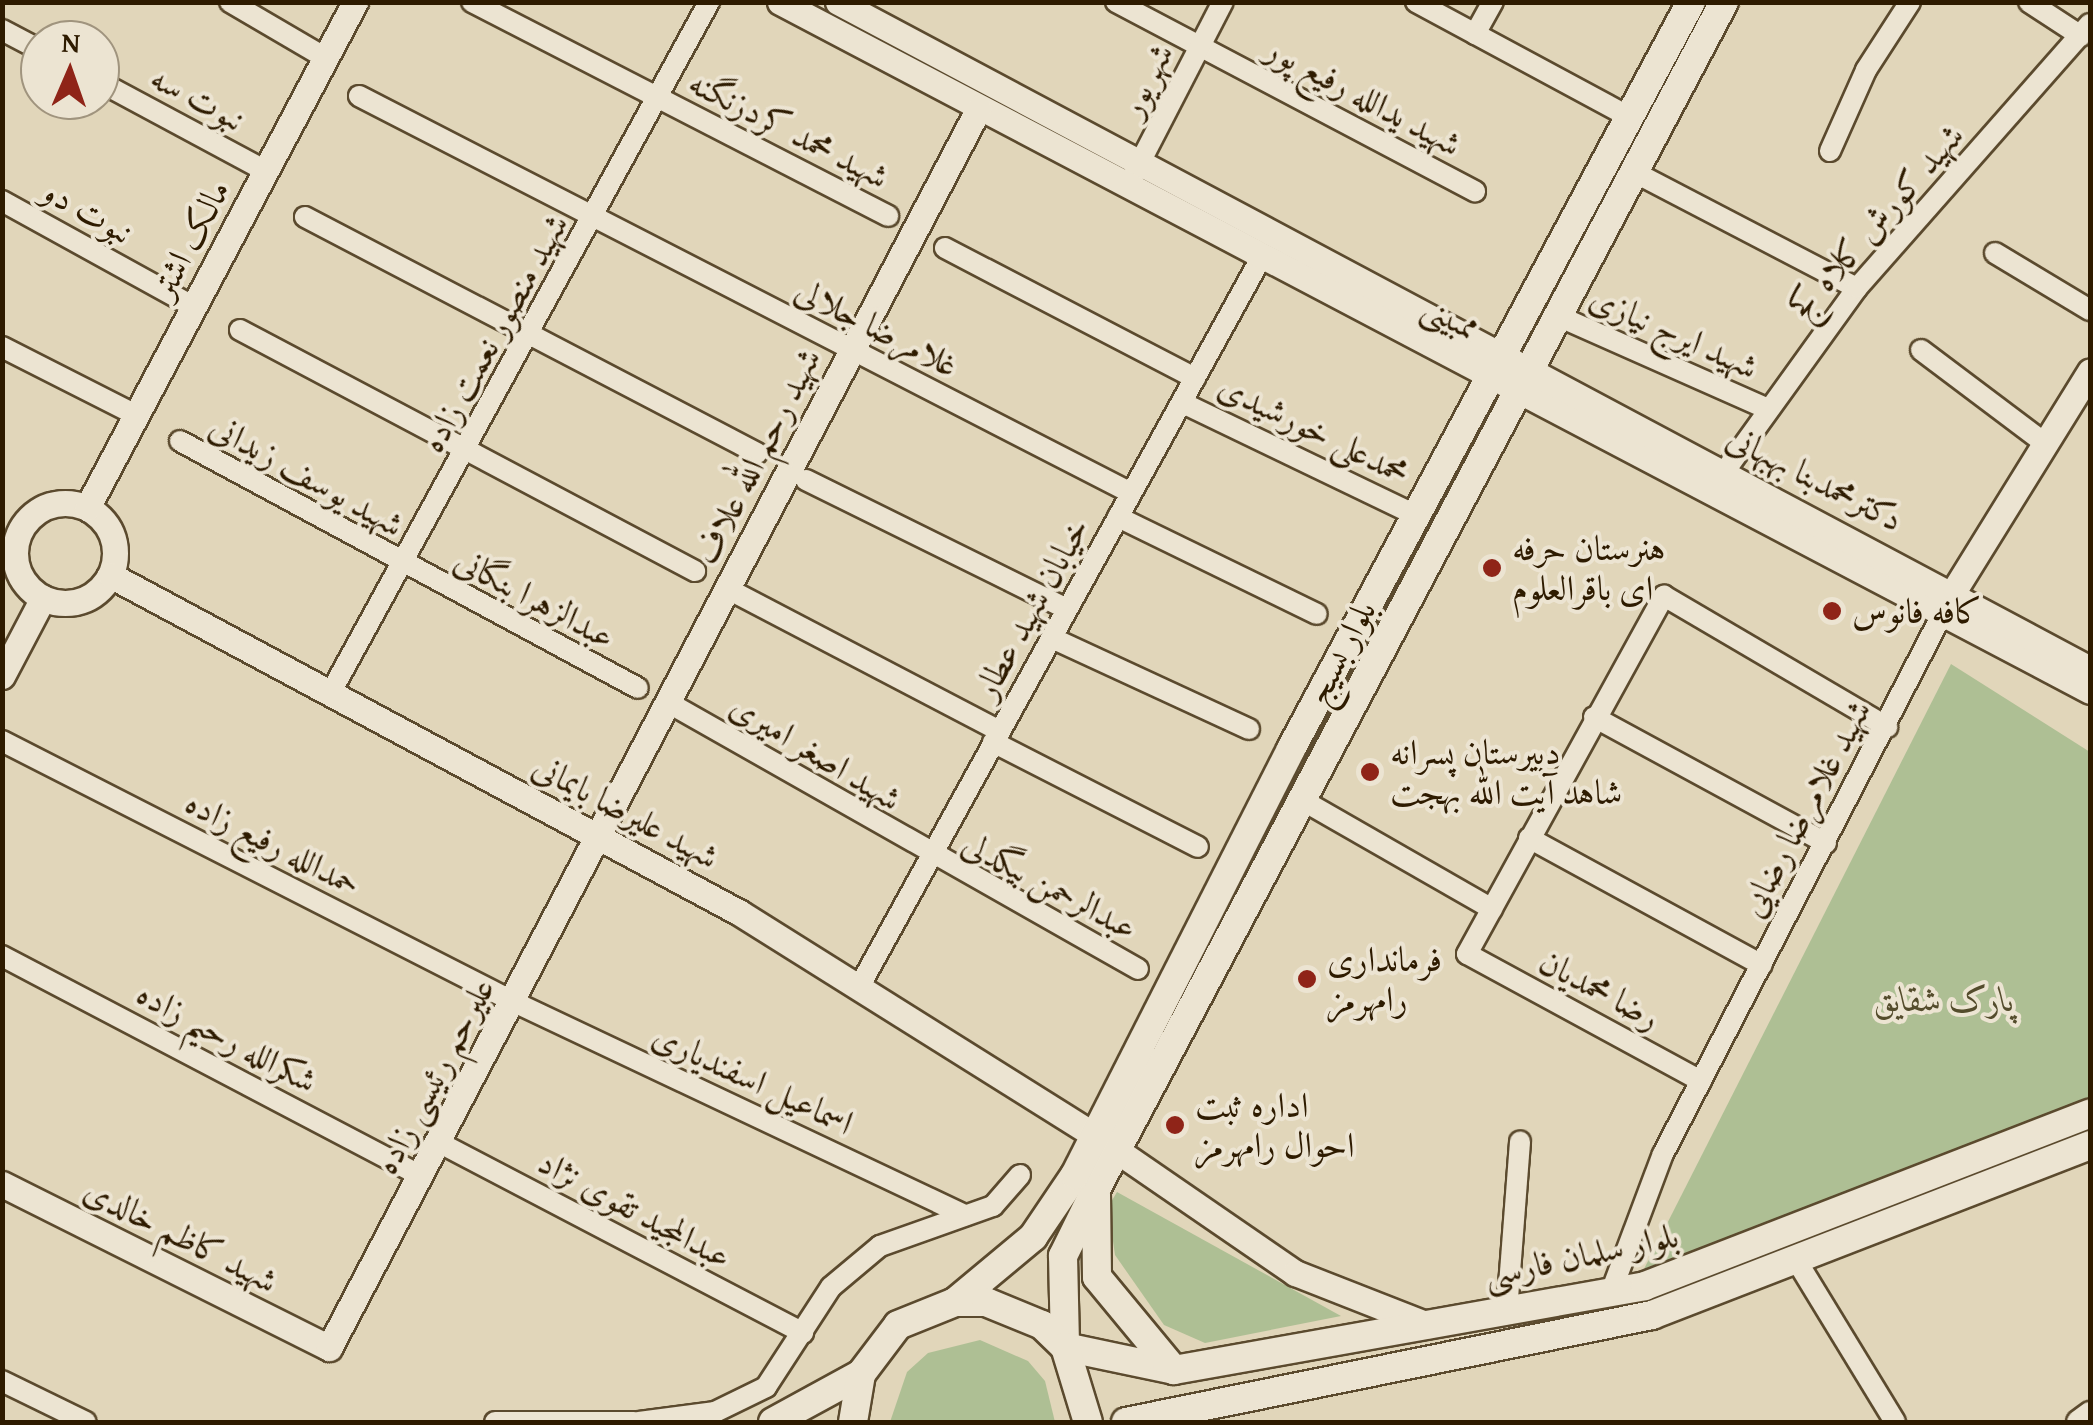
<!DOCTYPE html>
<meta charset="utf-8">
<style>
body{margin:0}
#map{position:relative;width:2093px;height:1425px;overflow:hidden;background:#e1d6ba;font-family:"Gentium Book Plus",Amiri,serif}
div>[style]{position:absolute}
.green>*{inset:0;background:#aebf94}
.roads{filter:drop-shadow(2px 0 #5b4a2e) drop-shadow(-2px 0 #5b4a2e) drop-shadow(0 2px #5b4a2e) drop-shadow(0 -2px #5b4a2e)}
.minor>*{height:20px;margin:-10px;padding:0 10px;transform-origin:10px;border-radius:10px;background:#ece4d2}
.tertiary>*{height:25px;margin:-12.5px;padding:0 12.5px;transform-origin:12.5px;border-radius:12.5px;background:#ece4d2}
.tertiary>.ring{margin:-12.5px;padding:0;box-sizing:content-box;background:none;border:25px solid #ece4d2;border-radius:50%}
.secondary>*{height:28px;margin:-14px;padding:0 14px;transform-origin:14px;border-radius:14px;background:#ece4d2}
.dots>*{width:28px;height:28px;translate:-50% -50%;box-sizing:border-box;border:5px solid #ece4d2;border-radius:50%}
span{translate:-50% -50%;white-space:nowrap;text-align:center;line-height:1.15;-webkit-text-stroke:8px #ece4d2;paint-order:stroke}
.street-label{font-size:35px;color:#2e1b00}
.poi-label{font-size:35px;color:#2e1b00}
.left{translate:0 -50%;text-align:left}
.park-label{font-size:35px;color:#544c2c;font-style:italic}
.frame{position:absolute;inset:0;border:5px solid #2e1b00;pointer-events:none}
.north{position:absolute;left:20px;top:20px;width:100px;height:100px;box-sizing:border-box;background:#ece4d2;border:2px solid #a0947e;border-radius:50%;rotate:2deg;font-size:28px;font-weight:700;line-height:40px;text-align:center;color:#2e1b00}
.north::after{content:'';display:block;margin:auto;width:35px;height:45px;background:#8f2418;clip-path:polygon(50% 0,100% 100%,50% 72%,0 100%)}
</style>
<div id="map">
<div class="green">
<div style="clip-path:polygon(1951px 664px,2090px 752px,2090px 1098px,1644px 1269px)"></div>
<div style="clip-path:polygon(1117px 1192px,1341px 1316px,1205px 1343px,1164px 1325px,1115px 1255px,1108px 1207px)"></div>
<div style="clip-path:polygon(980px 1340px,1028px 1361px,1045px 1381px,1055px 1422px,890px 1422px,907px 1372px,928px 1353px)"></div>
</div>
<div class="roads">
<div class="minor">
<div style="left:230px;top:2px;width:111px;rotate:30.3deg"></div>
<div style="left:472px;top:2px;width:468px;rotate:27.2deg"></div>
<div style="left:1116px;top:2px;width:406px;rotate:27.8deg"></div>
<div style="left:1416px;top:2px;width:243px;rotate:28.3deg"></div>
<div style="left:2029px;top:2px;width:62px;rotate:33.2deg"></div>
<div style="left:2px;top:30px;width:43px;rotate:27.8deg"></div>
<div style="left:1475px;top:34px;width:37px;rotate:-61deg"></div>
<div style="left:100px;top:82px;width:188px;rotate:28.2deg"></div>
<div style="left:359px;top:96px;width:868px;rotate:27.21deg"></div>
<div style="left:1830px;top:151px;width:89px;rotate:-66deg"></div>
<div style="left:1866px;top:70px;width:81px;rotate:-57.1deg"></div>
<div style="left:1634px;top:172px;width:251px;rotate:27.5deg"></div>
<div style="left:1133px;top:176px;width:196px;rotate:-62.7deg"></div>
<div style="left:2px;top:201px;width:219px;rotate:28.9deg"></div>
<div style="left:305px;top:217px;width:510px;rotate:27.57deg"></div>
<div style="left:945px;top:248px;width:282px;rotate:27.5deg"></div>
<div style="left:1995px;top:253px;width:111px;rotate:31deg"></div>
<div style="left:1558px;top:316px;width:224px;rotate:23.9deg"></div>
<div style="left:240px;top:330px;width:515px;rotate:27.91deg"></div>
<div style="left:2px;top:347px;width:150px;rotate:26.9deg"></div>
<div style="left:1921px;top:350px;width:158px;rotate:37deg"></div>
<div style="left:1183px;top:403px;width:259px;rotate:25.7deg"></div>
<div style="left:180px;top:441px;width:520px;rotate:28.34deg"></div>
<div style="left:1725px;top:471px;width:226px;rotate:-54.2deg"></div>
<div style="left:1857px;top:288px;width:352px;rotate:-48.6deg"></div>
<div style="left:806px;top:480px;width:291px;rotate:26.3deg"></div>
<div style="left:1118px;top:517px;width:221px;rotate:26deg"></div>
<div style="left:728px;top:589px;width:307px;rotate:27.6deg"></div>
<div style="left:1052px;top:638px;width:217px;rotate:24.8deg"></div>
<div style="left:331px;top:692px;width:787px;rotate:-61.28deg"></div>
<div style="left:669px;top:703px;width:539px;rotate:29.56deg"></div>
<div style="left:1594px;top:717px;width:264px;rotate:28.5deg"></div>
<div style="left:2px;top:741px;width:575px;rotate:27.01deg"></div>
<div style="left:514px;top:1002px;width:499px;rotate:25.3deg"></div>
<div style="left:993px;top:742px;width:230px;rotate:27.1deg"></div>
<div style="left:1302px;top:800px;width:219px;rotate:29.8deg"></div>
<div style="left:1529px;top:838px;width:265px;rotate:28.6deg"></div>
<div style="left:2px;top:956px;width:472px;rotate:27.7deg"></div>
<div style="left:858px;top:989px;width:835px;rotate:-61.13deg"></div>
<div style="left:1701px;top:1081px;width:266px;rotate:-151.5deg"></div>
<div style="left:1467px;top:954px;width:409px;rotate:-61.2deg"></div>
<div style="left:1664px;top:596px;width:259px;rotate:30.4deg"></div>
<div style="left:438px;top:1142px;width:412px;rotate:27.6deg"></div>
<div style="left:1798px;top:1263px;width:186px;rotate:58.6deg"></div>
<div style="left:1611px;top:1292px;width:147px;rotate:-69.4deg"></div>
<div style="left:1663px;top:1154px;width:620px;rotate:-62.65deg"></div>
<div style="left:1507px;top:1311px;width:170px;rotate:-85.6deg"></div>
<div style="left:2px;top:1381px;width:93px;rotate:26deg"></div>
<div style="left:495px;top:1422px;width:139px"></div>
<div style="left:639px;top:1422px;width:77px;rotate:-7.5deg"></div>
<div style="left:715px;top:1412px;width:57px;rotate:-26.1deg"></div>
<div style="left:766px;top:1387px;width:119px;rotate:-57deg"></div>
<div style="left:831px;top:1287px;width:64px;rotate:-39.9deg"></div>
<div style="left:880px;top:1246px;width:120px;rotate:-19.5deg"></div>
<div style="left:993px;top:1206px;width:41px;rotate:-48.9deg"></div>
</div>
<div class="tertiary">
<div style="left:780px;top:2px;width:1480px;rotate:27.74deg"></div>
<div style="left:838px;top:2px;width:1419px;rotate:28.05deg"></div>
<div class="ring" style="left:15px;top:503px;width:75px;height:75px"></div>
<div style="left:87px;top:508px;width:573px;rotate:-62.09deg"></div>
<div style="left:110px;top:575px;width:715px;rotate:28.21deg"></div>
<div style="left:740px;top:913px;width:418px;rotate:32.1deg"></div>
<div style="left:1955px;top:589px;width:256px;rotate:-58.2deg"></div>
<div style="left:2px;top:676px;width:88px;rotate:-62.3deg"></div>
<div style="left:1119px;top:1152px;width:214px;rotate:34.5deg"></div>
<div style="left:1295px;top:1273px;width:143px;rotate:21.4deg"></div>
<div style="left:2px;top:1184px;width:366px;rotate:26.6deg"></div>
<div style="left:329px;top:1348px;width:1400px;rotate:-62.34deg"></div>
<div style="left:2079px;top:1422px;width:14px;rotate:-36deg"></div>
</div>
<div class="secondary">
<div style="left:1724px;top:2px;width:1343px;rotate:117.88deg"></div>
<div style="left:1096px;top:1189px;width:75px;rotate:116.2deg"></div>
<div style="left:1063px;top:1256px;width:91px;rotate:88.7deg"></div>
<div style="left:1065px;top:1347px;width:111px;rotate:11.9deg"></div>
<div style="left:1174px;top:1370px;width:478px;rotate:-10.1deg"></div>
<div style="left:1645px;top:1286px;width:477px;rotate:-21.2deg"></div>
<div style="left:1096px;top:1194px;width:83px;rotate:89.3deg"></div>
<div style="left:1097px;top:1277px;width:121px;rotate:50.4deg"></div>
<div style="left:955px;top:1302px;width:102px;rotate:-39.8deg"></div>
<div style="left:1033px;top:1237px;width:75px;rotate:-55.9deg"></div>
<div style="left:1075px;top:1175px;width:478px;rotate:-63.1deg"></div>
<div style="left:1291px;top:749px;width:847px;rotate:-61.83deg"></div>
<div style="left:773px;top:1422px;width:100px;rotate:-28.6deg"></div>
<div style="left:853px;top:1422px;width:49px;rotate:-80.5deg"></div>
<div style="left:861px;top:1374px;width:61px;rotate:-52.9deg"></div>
<div style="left:898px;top:1325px;width:61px;rotate:-22deg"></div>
<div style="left:955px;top:1302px;width:31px"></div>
<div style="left:986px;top:1302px;width:61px;rotate:22.3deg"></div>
<div style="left:1042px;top:1325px;width:32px;rotate:44deg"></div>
<div style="left:1065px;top:1347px;width:78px;rotate:73deg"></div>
<div style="left:1126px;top:1422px;width:537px;rotate:-11.5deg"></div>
<div style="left:1652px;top:1315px;width:470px;rotate:-21.2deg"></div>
</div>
</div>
<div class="dots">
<div style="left:1492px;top:568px;background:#8f2418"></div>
<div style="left:1832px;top:611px;background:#8f2418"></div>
<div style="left:1370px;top:772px;background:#8f2418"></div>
<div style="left:1307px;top:979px;background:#8f2418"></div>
<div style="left:1175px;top:1125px;background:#8f2418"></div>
</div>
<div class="street-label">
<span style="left:1146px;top:80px;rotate:-63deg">شهریور</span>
<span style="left:1364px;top:96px;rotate:28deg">شهید یدالله رفیع پور</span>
<span style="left:198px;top:98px;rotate:28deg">نبوت سه</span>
<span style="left:789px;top:129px;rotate:27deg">شهید محمد کردزنگنه</span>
<span style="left:88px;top:211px;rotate:29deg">نبوت دو</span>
<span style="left:1876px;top:221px;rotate:-49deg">شهید کورش کلاه کج</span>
<span style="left:190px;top:239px;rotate:-62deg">مالک اشتر</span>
<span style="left:1451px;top:317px;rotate:27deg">ممبینی</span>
<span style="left:877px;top:327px;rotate:27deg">غلامرضا جلالی</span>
<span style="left:1674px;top:332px;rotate:24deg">شهید ایرج نیازی</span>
<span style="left:494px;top:333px;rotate:-61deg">شهید منصور نعمت زاده</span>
<span style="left:1314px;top:429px;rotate:26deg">محمدعلی خورشیدی</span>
<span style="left:757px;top:456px;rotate:-63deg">شهید رحم الله علاف</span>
<span style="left:307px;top:475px;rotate:29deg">شهید یوسف زیدانی</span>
<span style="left:1815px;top:478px;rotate:27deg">دکترمحمدبنا بهبهانی</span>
<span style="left:535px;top:598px;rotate:28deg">عبدالزهرا بنگانی</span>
<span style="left:1031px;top:608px;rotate:-61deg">خیابان شهید عطار</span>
<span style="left:1340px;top:652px;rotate:-62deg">بلوار بسیج</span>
<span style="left:816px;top:752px;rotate:31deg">شهید اصغر امیری</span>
<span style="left:1805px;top:808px;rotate:-62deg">شهید غلامرضا رضایی</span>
<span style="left:626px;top:811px;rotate:28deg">شهید علیرضا بایمانی</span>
<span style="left:273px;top:843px;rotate:27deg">حمدالله رفیع زاده</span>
<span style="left:1050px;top:885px;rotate:28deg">عبدالرحمن بیگدلی</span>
<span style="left:1600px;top:989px;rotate:28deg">رضا محمدیان</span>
<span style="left:227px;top:1037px;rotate:28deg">شکرالله رحیم زاده</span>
<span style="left:434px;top:1076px;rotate:-62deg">علیرحم رئیسی زاده</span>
<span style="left:753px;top:1079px;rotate:25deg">اسماعیل اسفندیاری</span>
<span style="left:635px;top:1209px;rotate:28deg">عبدالمجید تقوی نژاد</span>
<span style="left:181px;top:1235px;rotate:27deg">شهید کاظم خالدی</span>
<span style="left:1581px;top:1255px;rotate:-12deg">بلوار سلمان فارسی</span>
</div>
<div class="poi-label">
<span class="left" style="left:1512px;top:568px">هنرستان حرفه<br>ای باقرالعلوم</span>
<span class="left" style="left:1852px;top:611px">کافه فانوس</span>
<span class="left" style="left:1390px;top:772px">دبیرستان پسرانه<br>شاهد آیت الله بهجت</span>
<span class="left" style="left:1327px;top:979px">فرمانداری<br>رامهرمز</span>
<span class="left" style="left:1195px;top:1125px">اداره ثبت<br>احوال رامهرمز</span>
</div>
<div class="park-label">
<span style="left:1944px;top:999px">پارک شقایق</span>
</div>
<div class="frame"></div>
<div class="north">N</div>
</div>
